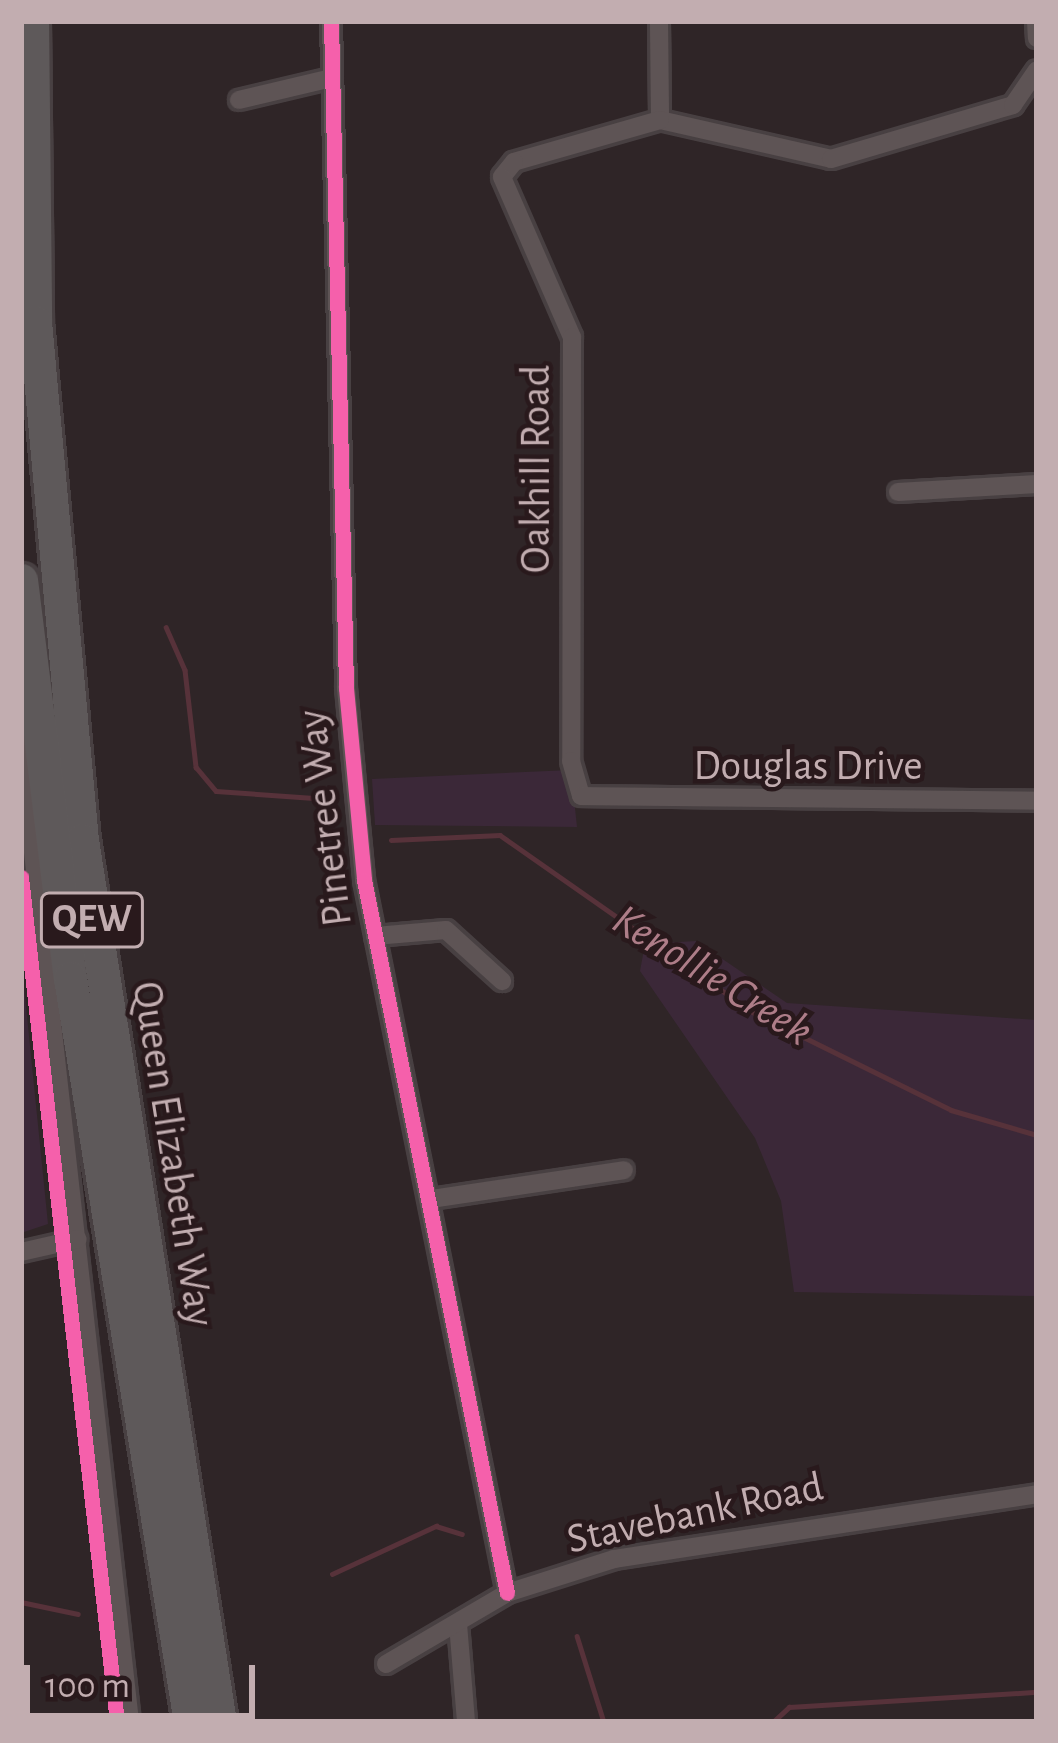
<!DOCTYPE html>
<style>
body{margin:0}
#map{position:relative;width:1058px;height:1743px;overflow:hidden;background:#2f2527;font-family:"Alegreya Sans",sans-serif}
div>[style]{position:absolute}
.green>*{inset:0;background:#3b2838}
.stream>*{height:4.5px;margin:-2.25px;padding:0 2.25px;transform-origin:2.25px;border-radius:2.25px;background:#57323a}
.roads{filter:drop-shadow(3px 0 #484042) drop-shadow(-3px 0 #484042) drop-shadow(0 3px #484042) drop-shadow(0 -3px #484042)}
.minor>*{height:18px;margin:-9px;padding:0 9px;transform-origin:9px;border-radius:9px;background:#5e5455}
.motorway>*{height:33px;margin:-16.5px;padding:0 16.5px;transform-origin:16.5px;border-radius:16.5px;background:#5e595a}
.cycleway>*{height:15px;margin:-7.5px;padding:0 7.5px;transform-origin:7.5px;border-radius:7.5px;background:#f560ab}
span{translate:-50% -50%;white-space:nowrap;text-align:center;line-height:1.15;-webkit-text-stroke:9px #29191c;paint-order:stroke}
.shield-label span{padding:3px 9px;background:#29191c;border:3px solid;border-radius:9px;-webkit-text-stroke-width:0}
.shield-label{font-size:39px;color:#c2adb0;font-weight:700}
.street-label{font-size:42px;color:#c2adb0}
.water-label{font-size:45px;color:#ae7d88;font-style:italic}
.frame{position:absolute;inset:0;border:24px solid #c2adb0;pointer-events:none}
.scale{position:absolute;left:24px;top:1665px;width:231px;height:54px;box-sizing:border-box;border:6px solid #c2adb0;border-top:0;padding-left:15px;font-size:36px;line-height:42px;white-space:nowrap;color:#c2adb0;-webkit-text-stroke:9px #29191c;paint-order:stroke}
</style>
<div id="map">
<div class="green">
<div style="clip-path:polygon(571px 770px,577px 827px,375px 825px,372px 779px)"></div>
<div style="clip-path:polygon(696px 941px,787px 1003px,1037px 1020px,1037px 1296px,794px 1292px,781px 1201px,755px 1138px,640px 971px,645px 944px)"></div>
<div style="clip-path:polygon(21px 957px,48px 1224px,21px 1233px)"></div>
</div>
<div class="stream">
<div style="left:166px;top:627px;width:47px;rotate:66.2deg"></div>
<div style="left:185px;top:670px;width:98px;rotate:83.5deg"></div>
<div style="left:196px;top:767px;width:31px;rotate:50deg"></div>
<div style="left:216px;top:791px;width:112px;rotate:4.1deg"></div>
<div style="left:391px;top:840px;width:109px;rotate:-2.6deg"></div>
<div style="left:500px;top:835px;width:309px;rotate:35deg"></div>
<div style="left:753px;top:1012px;width:221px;rotate:26.3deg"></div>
<div style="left:951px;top:1110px;width:90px;rotate:16.2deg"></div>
<div style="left:332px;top:1574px;width:115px;rotate:-24.8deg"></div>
<div style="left:436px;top:1526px;width:27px;rotate:17deg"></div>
<div style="left:21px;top:1602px;width:58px;rotate:11.9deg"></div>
<div style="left:577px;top:1636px;width:90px;rotate:72.6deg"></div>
<div style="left:773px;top:1722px;width:22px;rotate:-43deg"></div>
<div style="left:789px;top:1707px;width:248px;rotate:-3.5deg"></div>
</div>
<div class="roads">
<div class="minor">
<div style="left:331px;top:21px;width:667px;rotate:88.71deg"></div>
<div style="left:346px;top:688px;width:193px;rotate:84.6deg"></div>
<div style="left:364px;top:880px;width:727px;rotate:78.66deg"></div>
<div style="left:659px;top:21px;width:99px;rotate:89.4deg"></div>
<div style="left:660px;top:120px;width:175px;rotate:12.8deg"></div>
<div style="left:831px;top:159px;width:190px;rotate:-16.5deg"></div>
<div style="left:1013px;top:105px;width:42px;rotate:-55.6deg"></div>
<div style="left:1036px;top:21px;width:17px;rotate:87deg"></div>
<div style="left:239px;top:100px;width:95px;rotate:-13.4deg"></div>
<div style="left:660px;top:120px;width:152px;rotate:164deg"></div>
<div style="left:514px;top:162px;width:19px;rotate:129deg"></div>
<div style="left:502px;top:177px;width:175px;rotate:66.4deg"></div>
<div style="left:572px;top:337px;width:424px;rotate:90.1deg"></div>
<div style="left:571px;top:761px;width:36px;rotate:74deg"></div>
<div style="left:581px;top:796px;width:456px;rotate:0.6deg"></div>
<div style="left:898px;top:492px;width:139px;rotate:-3.3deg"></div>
<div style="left:21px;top:745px;width:983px;rotate:83.63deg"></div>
<div style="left:375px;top:936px;width:71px;rotate:-4.8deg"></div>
<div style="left:446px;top:930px;width:76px;rotate:42.3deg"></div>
<div style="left:431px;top:1199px;width:195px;rotate:-8.5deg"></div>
<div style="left:21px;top:1252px;width:58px;rotate:-12.8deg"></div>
<div style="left:458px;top:1624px;width:98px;rotate:85.3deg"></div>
<div style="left:386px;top:1664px;width:140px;rotate:-30.4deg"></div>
<div style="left:507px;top:1593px;width:112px;rotate:-17.6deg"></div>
<div style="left:614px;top:1559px;width:428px;rotate:-8.7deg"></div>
</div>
<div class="motorway">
<div style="left:32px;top:21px;width:301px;rotate:89.4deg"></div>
<div style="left:35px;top:322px;width:520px;rotate:84.82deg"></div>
<div style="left:82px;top:840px;width:893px;rotate:81.11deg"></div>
<div style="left:21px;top:580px;width:401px;rotate:83deg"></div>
<div style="left:70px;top:978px;width:754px;rotate:80.84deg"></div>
</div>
</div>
<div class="cycleway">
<div style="left:331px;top:21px;width:667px;rotate:88.71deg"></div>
<div style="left:346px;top:688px;width:193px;rotate:84.6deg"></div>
<div style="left:364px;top:880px;width:727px;rotate:78.66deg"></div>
<div style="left:21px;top:877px;width:850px;rotate:83.52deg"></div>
</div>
<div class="shield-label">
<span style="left:92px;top:920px">QEW</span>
</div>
<div class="street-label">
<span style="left:536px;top:469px;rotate:-90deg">Oakhill Road</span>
<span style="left:808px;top:766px">Douglas Drive</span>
<span style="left:325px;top:818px;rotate:-97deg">Pinetree Way</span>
<span style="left:173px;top:1154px;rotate:81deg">Queen Elizabeth Way</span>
<span style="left:695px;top:1513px;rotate:-12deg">Stavebank Road</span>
</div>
<div class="water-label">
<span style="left:712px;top:976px;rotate:32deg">Kenollie Creek</span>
</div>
<div class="frame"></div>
<div class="scale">100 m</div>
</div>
